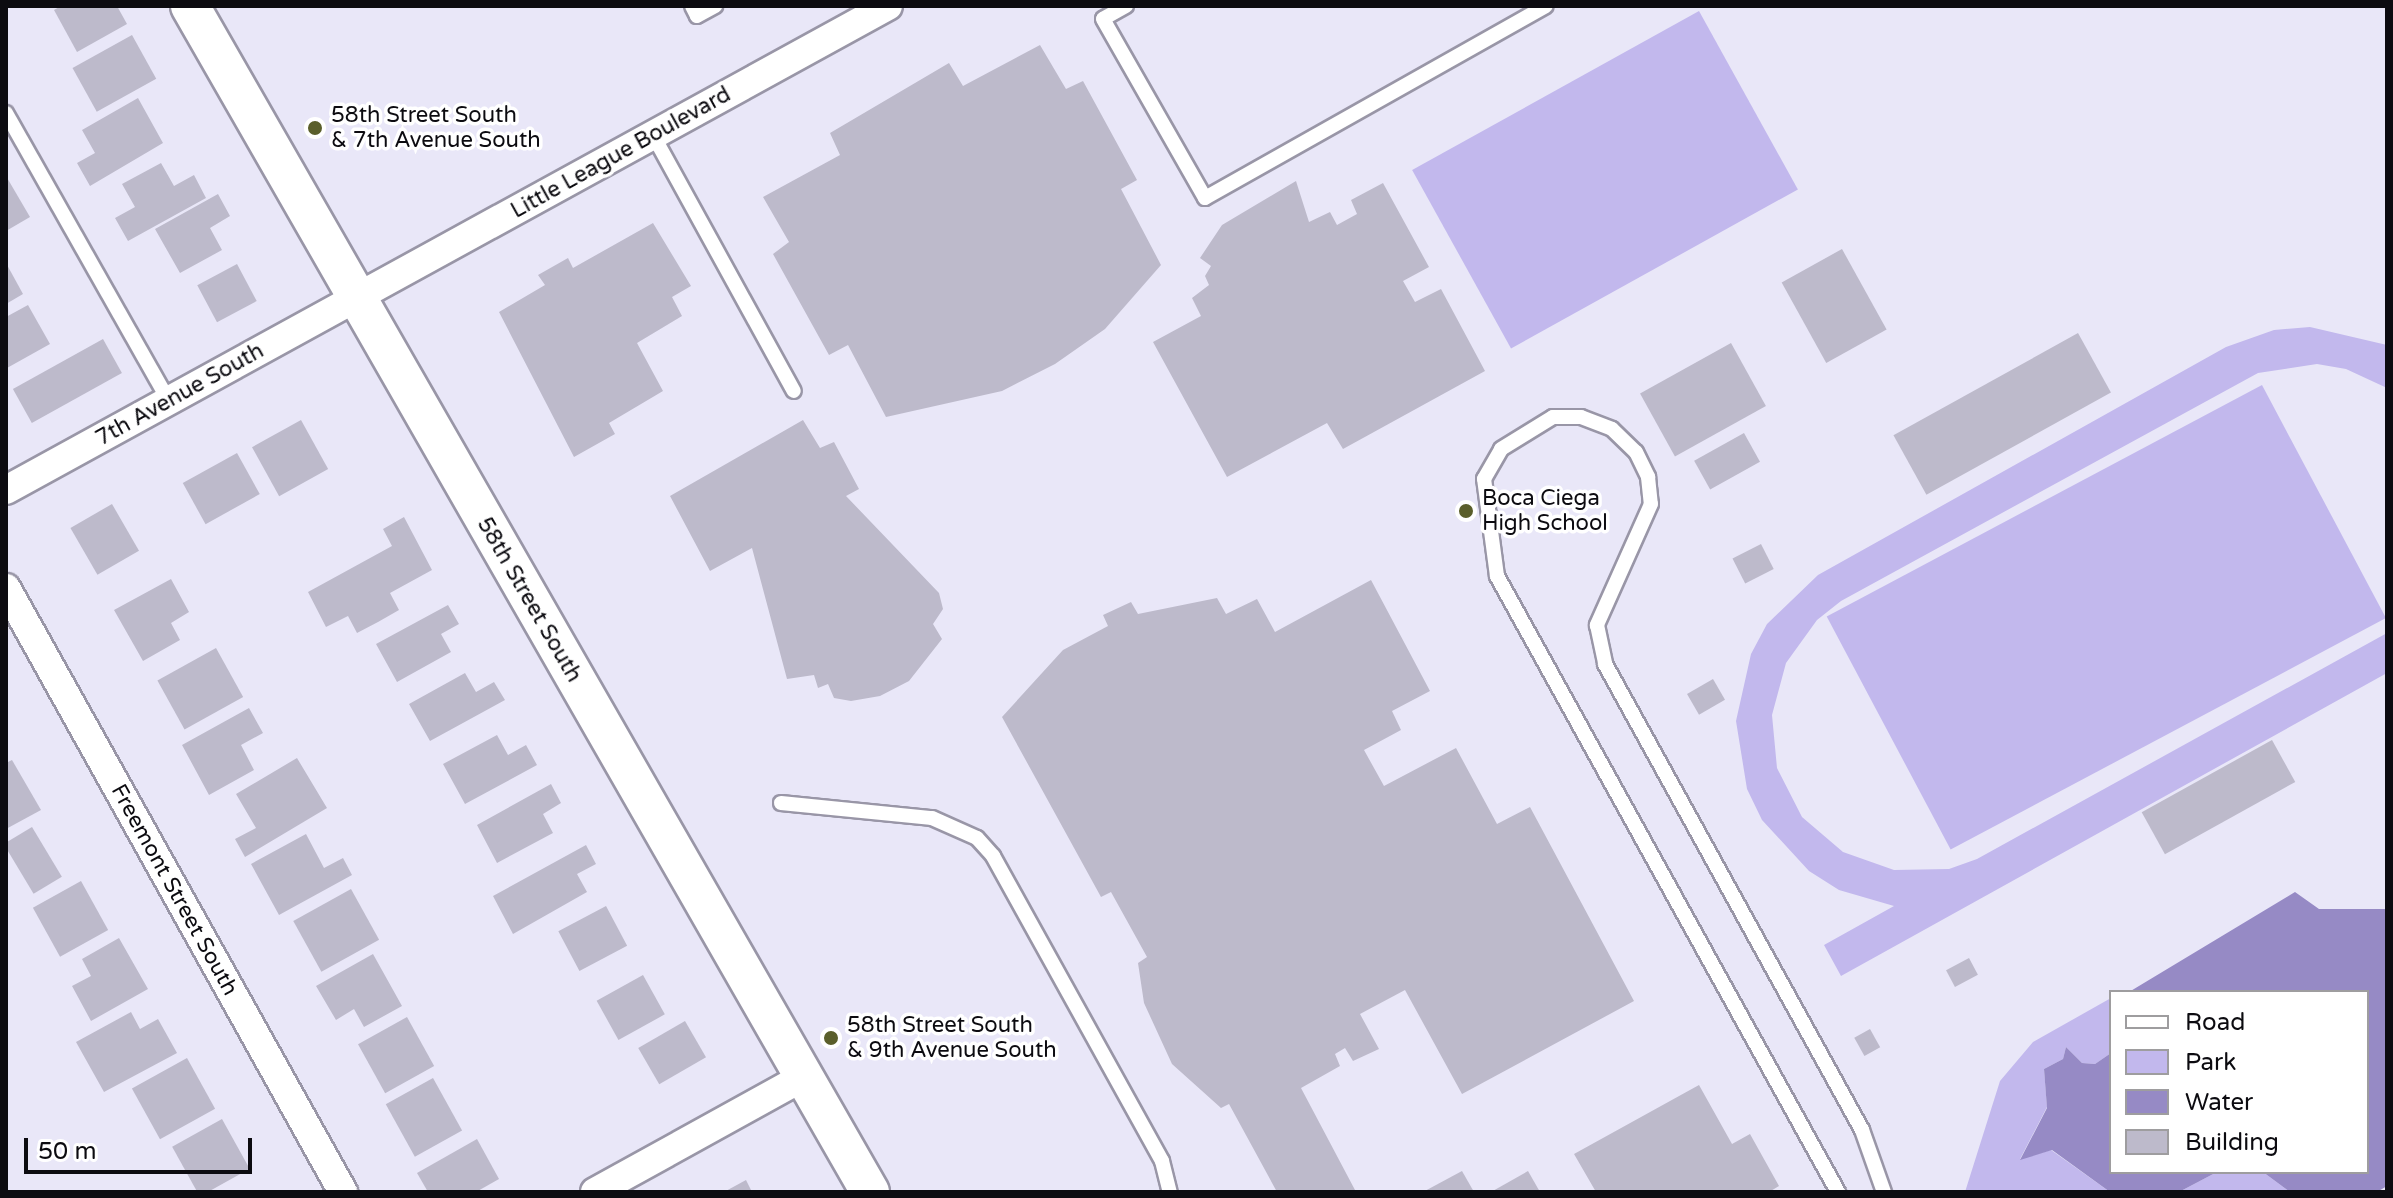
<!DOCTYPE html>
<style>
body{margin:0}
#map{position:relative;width:2393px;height:1198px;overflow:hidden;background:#e9e7f8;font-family:"Varela Round",sans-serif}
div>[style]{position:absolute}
.green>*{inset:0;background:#c2b8ed;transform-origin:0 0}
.water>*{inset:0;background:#968ac5}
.building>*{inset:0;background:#bdbacb;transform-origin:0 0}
.roads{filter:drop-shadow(2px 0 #9996a7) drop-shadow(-2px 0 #9996a7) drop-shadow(0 2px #9996a7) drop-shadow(0 -2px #9996a7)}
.lane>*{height:14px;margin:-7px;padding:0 7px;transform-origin:7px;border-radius:7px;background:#fff}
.street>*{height:28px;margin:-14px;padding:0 14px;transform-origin:14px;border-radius:14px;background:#fff}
.secondary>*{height:38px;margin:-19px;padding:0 19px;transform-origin:19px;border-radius:19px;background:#fff}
.dots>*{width:22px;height:22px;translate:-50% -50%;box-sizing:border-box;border:4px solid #fff;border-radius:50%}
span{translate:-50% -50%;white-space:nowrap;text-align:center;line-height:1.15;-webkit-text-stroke:7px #fff;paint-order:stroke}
.poi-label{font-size:22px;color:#0c0b10}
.left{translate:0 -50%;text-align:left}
.street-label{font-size:22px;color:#0c0b10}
.frame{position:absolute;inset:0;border:8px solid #0c0b10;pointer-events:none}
.legend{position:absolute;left:2109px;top:990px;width:260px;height:184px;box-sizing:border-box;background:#fff;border:2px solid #9e9d9f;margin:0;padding:10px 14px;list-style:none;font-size:24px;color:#0c0b10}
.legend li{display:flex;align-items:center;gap:16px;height:40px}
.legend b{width:40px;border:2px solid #9e9d9f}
.scale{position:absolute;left:24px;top:1138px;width:228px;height:36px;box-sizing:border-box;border:4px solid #0c0b10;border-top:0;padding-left:10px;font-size:24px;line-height:28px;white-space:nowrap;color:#0c0b10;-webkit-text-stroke:6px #fff;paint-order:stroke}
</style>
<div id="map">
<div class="green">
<div style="left:1699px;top:11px;width:204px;height:328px;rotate:61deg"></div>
<div style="clip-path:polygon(2310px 327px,2387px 345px,2387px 388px,2346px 369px,2317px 364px,2258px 373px,1841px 601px,1817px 620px,1786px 663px,1772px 715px,1777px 768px,1802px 817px,1843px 852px,1894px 870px,1949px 869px,1977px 859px,2387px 633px,2387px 673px,1841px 976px,1824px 945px,1894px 906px,1839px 890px,1809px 871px,1762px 820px,1747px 789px,1736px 721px,1751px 654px,1767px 624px,1818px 575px,2226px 347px,2274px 330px)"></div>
<div style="left:2262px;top:385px;width:264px;height:493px;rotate:62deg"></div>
<div style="clip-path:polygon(2111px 998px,2111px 1053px,2095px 1064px,2082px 1063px,2066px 1047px,2063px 1059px,2044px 1069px,2047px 1107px,2020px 1159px,2051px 1150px,2110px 1192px,1965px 1192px,2000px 1081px,2033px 1042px)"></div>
<div style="clip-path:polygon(2217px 1172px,2263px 1172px,2290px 1192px,2179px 1192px)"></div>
</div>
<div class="water">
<div style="clip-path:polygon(2295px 892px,2319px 909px,2387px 909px,2387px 1186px,2377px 1192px,2290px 1192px,2263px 1172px,2367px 1172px,2367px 992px,2129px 992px)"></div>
<div style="clip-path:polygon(2066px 1047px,2082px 1063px,2095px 1064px,2111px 1053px,2111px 1172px,2217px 1172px,2179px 1192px,2110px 1192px,2052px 1150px,2020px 1160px,2047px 1108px,2044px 1069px,2063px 1059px)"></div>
</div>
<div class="building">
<div style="clip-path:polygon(61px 6px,117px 6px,127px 24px,77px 52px,54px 10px)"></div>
<div style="left:132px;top:35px;width:50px;height:68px;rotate:61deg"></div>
<div style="clip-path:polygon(1040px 45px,1066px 89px,1083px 81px,1137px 180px,1121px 189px,1161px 265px,1105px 329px,1055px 364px,1002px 391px,886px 417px,848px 345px,829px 355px,773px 254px,789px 242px,763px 197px,840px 155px,830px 133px,949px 63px,963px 86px)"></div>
<div style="clip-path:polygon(138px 98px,163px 143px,90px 186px,77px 163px,95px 153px,82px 130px)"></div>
<div style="clip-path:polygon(161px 163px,174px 186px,194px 175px,206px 198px,128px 241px,115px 218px,135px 207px,122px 184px)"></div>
<div style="clip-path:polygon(6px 176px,30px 217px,6px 231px)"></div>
<div style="clip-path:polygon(1296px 181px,1309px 222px,1330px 212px,1337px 225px,1357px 214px,1351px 200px,1383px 183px,1429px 267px,1403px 281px,1415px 302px,1441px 289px,1485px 371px,1343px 449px,1327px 423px,1227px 477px,1153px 342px,1201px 316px,1192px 298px,1209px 285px,1205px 276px,1211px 266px,1200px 258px,1222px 225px)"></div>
<div style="clip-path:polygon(218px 194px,230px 216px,210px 228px,222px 250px,180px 273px,155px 229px)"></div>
<div style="clip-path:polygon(653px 223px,691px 286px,672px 297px,682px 316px,637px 343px,663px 391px,609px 423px,615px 434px,574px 457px,499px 312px,545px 285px,538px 275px,568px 258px,573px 268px)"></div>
<div style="left:1842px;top:249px;width:92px;height:69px;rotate:61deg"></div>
<div style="clip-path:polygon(6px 263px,23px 294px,6px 304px)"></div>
<div style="left:237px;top:264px;width:42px;height:45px;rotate:62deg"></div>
<div style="clip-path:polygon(28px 305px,50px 344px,7px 368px,6px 317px)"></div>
<div style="left:2078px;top:333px;width:68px;height:211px;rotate:61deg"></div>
<div style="left:103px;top:339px;width:39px;height:103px;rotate:61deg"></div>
<div style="left:1731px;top:343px;width:72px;height:104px;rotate:61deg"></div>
<div style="left:301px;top:420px;width:56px;height:56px;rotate:61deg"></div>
<div style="clip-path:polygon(803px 420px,820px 448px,834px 442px,859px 489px,846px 496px,939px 593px,943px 609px,933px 624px,942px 639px,909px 681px,880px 696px,851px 701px,834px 698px,828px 684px,818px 688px,814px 675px,787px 679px,752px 548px,710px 571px,670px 496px)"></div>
<div style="left:1744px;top:433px;width:33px;height:57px;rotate:61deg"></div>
<div style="left:237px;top:453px;width:47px;height:62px;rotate:61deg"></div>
<div style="left:112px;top:504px;width:54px;height:48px;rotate:60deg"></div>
<div style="clip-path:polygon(404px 517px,432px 570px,390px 593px,399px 610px,378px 622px,357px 633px,348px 616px,326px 627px,308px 592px,392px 546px,383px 529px)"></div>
<div style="left:1761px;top:544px;width:28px;height:32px;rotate:63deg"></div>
<div style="clip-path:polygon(171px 579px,189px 612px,171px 623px,180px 640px,143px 661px,114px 610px)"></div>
<div style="clip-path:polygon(1371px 580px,1430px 691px,1392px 711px,1401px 730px,1364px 750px,1384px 786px,1456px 748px,1497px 824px,1530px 807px,1634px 1001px,1462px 1094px,1405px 990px,1360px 1014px,1379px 1049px,1353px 1061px,1345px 1048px,1335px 1054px,1340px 1066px,1301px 1088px,1355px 1190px,1277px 1192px,1229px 1104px,1221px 1108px,1172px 1064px,1144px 1003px,1138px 963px,1147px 957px,1111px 892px,1101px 897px,1002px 717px,1063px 650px,1108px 626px,1103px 615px,1131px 602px,1138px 614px,1217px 598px,1226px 614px,1257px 599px,1275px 632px)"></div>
<div style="clip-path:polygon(448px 605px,459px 624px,441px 634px,451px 652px,397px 682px,376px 644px)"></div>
<div style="left:216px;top:648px;width:56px;height:67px;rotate:61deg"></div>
<div style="clip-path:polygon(465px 673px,476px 692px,494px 682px,505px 700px,430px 741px,409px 704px)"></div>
<div style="left:1713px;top:679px;width:24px;height:30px;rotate:60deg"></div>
<div style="clip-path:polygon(249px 708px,263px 733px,241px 745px,254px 770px,209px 795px,182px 745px)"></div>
<div style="clip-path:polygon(497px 735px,508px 755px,526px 745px,537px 765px,465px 804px,443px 764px)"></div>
<div style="left:2272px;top:740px;width:48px;height:149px;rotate:61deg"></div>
<div style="clip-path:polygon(297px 758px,327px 808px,245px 857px,235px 839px,256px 828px,236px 794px)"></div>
<div style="clip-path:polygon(12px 760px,41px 810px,6px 829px,6px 763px)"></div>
<div style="clip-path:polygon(551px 784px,561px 803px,543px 814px,553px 833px,497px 863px,477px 825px)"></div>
<div style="left:32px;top:827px;width:58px;height:33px;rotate:59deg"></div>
<div style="clip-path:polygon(306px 834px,324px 868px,343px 858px,352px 875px,279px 915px,251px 864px)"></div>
<div style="clip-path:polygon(586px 845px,596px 864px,577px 874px,587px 892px,513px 934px,493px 896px)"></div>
<div style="left:81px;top:881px;width:56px;height:55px;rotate:61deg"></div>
<div style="left:351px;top:889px;width:58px;height:66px;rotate:61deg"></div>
<div style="left:606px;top:906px;width:45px;height:54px;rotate:62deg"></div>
<div style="clip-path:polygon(119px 938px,148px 989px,91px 1021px,72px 986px,91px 976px,82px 959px)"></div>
<div style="clip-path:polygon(373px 954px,402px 1006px,364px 1027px,354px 1009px,336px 1020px,316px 986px)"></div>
<div style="left:1969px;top:958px;width:19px;height:26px;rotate:62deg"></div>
<div style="left:643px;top:975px;width:45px;height:53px;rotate:61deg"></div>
<div style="clip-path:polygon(131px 1012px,140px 1029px,158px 1019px,177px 1053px,104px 1092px,76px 1042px)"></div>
<div style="left:407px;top:1017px;width:56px;height:56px;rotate:61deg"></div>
<div style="left:685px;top:1021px;width:42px;height:54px;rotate:60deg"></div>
<div style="left:1870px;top:1029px;width:21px;height:18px;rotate:61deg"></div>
<div style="left:187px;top:1058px;width:58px;height:63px;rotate:61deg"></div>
<div style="left:433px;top:1078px;width:60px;height:54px;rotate:61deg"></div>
<div style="clip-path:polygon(1699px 1085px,1732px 1144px,1750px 1134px,1779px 1186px,1769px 1192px,1596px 1192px,1574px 1154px)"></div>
<div style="left:222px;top:1119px;width:57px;height:57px;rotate:61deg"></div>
<div style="clip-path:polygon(477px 1139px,499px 1179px,476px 1192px,428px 1192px,417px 1173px)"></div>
<div style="clip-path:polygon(1462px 1171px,1474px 1192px,1423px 1192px)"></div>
<div style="clip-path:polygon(1528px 1171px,1540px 1192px,1491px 1192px)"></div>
<div style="clip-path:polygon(746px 1180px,752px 1192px,724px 1192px)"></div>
</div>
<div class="roads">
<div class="lane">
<div style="left:692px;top:6px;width:11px;rotate:63deg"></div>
<div style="left:697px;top:16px;width:21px;rotate:-29deg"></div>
<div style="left:1126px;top:6px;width:26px;rotate:151deg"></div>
<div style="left:1103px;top:19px;width:206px;rotate:60.3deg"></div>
<div style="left:1205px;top:198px;width:391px;rotate:-29.4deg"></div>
<div style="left:6px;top:113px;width:331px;rotate:60.5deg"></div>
<div style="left:653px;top:135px;width:292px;rotate:61.2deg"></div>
<div style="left:781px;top:803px;width:152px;rotate:5.7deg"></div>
<div style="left:932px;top:818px;width:49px;rotate:24deg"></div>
<div style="left:977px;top:838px;width:24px;rotate:48deg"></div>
<div style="left:993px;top:856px;width:349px;rotate:61deg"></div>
<div style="left:1162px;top:1161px;width:32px;rotate:76deg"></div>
<div style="left:1838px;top:1192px;width:704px;rotate:-118.97deg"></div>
<div style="left:1497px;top:576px;width:98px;rotate:-97.6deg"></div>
<div style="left:1484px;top:479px;width:34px;rotate:-60deg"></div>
<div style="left:1501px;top:449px;width:61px;rotate:-31.6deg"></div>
<div style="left:1553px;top:417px;width:28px"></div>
<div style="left:1581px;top:417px;width:33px;rotate:21deg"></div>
<div style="left:1612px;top:429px;width:33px;rotate:44deg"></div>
<div style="left:1636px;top:452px;width:28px;rotate:64deg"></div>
<div style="left:1648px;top:477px;width:27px;rotate:84deg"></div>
<div style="left:1651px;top:504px;width:133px;rotate:114.1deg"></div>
<div style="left:1597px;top:625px;width:40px;rotate:78deg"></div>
<div style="left:1605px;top:664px;width:532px;rotate:61.12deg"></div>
<div style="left:1862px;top:1130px;width:66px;rotate:70.5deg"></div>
</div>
<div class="street">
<div style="left:6px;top:490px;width:1006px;rotate:-28.76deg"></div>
<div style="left:6px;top:588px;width:692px;rotate:60.84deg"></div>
<div style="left:595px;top:1192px;width:240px;rotate:-28.9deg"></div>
</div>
<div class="secondary">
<div style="left:190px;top:6px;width:1367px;rotate:60.17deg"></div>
</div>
</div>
<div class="dots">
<div style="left:315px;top:128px;background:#5a5e2b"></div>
<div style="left:1466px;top:511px;background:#5a5e2b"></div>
<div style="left:831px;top:1038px;background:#5a5e2b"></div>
</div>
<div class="poi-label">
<span class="left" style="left:331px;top:128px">58th Street South<br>&amp; 7th Avenue South</span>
<span class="left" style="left:1482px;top:511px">Boca Ciega<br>High School</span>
<span class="left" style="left:847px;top:1038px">58th Street South<br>&amp; 9th Avenue South</span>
</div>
<div class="street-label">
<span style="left:621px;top:153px;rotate:-29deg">Little League Boulevard</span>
<span style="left:180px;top:395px;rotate:-29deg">7th Avenue South</span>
<span style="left:529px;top:600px;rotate:60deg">58th Street South</span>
<span style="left:174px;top:890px;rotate:61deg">Freemont Street South</span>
</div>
<div class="frame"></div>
<ul class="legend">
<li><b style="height:10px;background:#fff"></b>Road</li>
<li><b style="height:22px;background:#c2b8ed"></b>Park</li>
<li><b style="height:22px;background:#968ac5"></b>Water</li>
<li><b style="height:22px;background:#bdbacb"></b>Building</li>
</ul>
<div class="scale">50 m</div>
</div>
